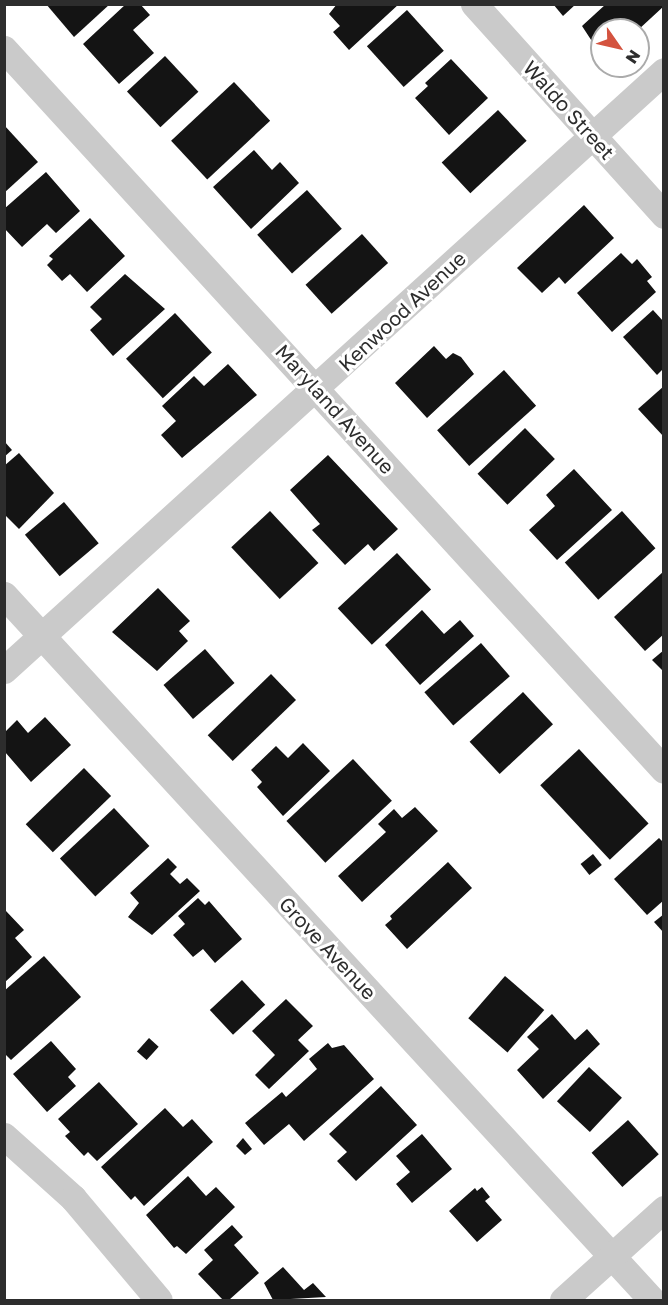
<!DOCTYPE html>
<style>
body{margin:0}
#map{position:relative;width:668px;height:1305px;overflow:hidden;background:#fff;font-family:"Golos Text",sans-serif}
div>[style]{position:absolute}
.building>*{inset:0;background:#141414;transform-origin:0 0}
.minor>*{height:27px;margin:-13.5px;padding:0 13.5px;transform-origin:13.5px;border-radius:13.5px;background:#cacaca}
span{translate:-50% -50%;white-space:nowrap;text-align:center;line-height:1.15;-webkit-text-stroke:6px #fff;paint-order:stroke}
.street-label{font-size:20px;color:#2d2d2d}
.frame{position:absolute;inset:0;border:6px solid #2d2d2d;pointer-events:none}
.north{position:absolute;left:590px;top:18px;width:60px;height:60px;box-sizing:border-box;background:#fff;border:2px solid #ababab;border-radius:50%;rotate:124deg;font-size:16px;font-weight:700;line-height:24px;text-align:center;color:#2d2d2d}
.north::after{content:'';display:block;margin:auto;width:21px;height:27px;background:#d4533f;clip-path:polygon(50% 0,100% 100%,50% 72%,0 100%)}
</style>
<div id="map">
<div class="building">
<div style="clip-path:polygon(46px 4px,110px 4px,74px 37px)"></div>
<div style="clip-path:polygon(126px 4px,140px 4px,150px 15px,133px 30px,154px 53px,119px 84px,83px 44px)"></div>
<div style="clip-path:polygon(399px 4px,349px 50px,333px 32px,340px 26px,329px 14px,337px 4px)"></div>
<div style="clip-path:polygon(553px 4px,576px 4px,563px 16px)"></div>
<div style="clip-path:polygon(606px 4px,664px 4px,664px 6px,638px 30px,602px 30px,602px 48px,597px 49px,582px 26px)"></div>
<div style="left:407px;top:10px;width:55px;height:54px;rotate:48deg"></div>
<div style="left:165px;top:56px;width:49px;height:52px;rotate:47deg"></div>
<div style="clip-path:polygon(451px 59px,488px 98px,449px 135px,415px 98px,428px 86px,425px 83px)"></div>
<div style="left:234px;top:82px;width:53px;height:86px;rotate:47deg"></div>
<div style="left:498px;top:110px;width:42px;height:77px;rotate:47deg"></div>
<div style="clip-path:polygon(4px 125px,38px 162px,4px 193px)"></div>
<div style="clip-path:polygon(254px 150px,272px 170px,280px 162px,299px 183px,251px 229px,213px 187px)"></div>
<div style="clip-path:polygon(46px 172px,80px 211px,56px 233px,47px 224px,22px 247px,4px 228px,4px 209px)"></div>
<div style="left:307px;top:190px;width:52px;height:67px;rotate:48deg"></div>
<div style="clip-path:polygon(584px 205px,614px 238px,565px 284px,559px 277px,542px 293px,517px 268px)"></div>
<div style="clip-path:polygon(90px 218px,125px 256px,87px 292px,70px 274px,62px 281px,47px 265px,53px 259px,49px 256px)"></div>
<div style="left:362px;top:234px;width:39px;height:76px;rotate:48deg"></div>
<div style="clip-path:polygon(621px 253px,632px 264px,637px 259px,652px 277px,647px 281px,656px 292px,612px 332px,577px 293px)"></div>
<div style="clip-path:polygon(125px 274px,165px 309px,113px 356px,90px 330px,102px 319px,90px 307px)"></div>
<div style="clip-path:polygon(653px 310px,664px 322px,664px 368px,657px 375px,623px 337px)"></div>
<div style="left:175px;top:313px;width:54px;height:67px;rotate:47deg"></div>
<div style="clip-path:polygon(434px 346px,446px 359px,453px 353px,461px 357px,474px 374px,427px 418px,395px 383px)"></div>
<div style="clip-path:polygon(228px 364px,257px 395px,182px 458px,161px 435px,176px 421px,162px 406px,194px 376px,204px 386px)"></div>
<div style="left:504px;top:370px;width:48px;height:90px;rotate:48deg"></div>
<div style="clip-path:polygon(664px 386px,664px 437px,638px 409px)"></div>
<div style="left:525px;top:428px;width:43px;height:66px;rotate:46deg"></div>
<div style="clip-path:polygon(4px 441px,12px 450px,4px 457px)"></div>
<div style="clip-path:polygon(19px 453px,54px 493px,19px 529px,4px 514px,4px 466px)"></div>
<div style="clip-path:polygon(328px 455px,398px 529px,374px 551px,368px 544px,345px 565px,312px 530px,320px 524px,290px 490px)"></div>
<div style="clip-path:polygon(574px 469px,612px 510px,557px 560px,529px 530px,555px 506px,546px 495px)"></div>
<div style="left:64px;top:502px;width:54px;height:51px;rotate:50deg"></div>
<div style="left:270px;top:511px;width:71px;height:53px;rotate:47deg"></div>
<div style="left:622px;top:511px;width:50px;height:77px;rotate:48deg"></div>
<div style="left:397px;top:553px;width:50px;height:81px;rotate:47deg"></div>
<div style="clip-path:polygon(664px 571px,664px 634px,645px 651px,614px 617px)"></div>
<div style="clip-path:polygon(158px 588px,190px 621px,179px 631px,188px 641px,157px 671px,112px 632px)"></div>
<div style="clip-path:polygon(422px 610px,444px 634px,460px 620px,474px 636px,420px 685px,385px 645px)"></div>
<div style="left:481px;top:643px;width:44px;height:75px;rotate:49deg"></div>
<div style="left:205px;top:649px;width:45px;height:55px;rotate:49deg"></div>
<div style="clip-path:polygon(664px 650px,664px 672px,652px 660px)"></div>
<div style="left:271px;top:674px;width:36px;height:88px;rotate:46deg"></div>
<div style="left:523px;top:692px;width:44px;height:73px;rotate:47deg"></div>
<div style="clip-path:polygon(45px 717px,71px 745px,31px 782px,5px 752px,5px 732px,17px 720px,28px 733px)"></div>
<div style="clip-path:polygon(303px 743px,330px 771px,283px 816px,257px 787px,262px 782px,251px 770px,276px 746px,288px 758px)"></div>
<div style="left:579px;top:749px;width:102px;height:53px;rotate:47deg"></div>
<div style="left:353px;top:759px;width:57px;height:91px;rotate:47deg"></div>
<div style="left:84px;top:768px;width:39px;height:81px;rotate:46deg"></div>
<div style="clip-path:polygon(415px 807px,438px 831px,362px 902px,338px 876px,386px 832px,378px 824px,394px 809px,402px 818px)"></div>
<div style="left:114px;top:808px;width:52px;height:74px;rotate:47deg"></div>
<div style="clip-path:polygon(659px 838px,664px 843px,664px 900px,647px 915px,614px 879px)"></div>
<div style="left:593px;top:854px;width:14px;height:16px;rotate:51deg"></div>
<div style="clip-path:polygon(168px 858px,177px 867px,170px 874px,180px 884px,187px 878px,200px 891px,152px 935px,128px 917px,139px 903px,130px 893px)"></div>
<div style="clip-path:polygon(448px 862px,472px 888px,407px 949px,385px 925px,392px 919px,390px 916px)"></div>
<div style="clip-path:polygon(198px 898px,205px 905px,209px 901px,242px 939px,215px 963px,203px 949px,193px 957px,173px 935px,185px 924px,178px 916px)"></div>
<div style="clip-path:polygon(6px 911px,24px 930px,15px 938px,32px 957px,4px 983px)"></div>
<div style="clip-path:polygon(664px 914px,664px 933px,654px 922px)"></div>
<div style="clip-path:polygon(44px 956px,81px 997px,11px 1060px,4px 1053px,4px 991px)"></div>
<div style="left:505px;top:976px;width:52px;height:56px;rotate:41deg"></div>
<div style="left:242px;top:980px;width:34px;height:44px;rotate:47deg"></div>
<div style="clip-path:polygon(286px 999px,313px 1026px,298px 1040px,309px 1051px,269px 1089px,255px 1075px,275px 1055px,252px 1031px)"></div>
<div style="clip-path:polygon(552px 1014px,575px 1040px,587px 1029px,600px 1044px,543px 1099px,517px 1070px,539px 1049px,527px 1037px)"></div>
<div style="left:149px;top:1038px;width:13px;height:18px;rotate:42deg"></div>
<div style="clip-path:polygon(51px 1041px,76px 1069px,68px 1077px,76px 1086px,47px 1112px,13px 1074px)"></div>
<div style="clip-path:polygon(328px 1043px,332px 1048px,344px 1045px,374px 1079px,304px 1141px,289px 1124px,264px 1145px,245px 1123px,282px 1092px,286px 1097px,317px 1069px,309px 1059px)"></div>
<div style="left:589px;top:1067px;width:45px;height:47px;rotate:43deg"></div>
<div style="clip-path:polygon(99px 1082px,138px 1124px,97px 1161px,88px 1152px,84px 1156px,65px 1136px,70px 1132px,58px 1119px)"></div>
<div style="clip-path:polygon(381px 1086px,417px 1125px,356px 1181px,337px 1161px,347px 1152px,329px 1134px)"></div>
<div style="clip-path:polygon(165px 1108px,183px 1127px,192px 1119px,213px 1142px,144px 1206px,135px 1196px,131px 1200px,101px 1167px)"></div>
<div style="left:628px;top:1120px;width:46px;height:49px;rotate:48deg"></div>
<div style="clip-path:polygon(422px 1134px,452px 1169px,412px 1203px,396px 1184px,410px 1172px,396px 1156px)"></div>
<div style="clip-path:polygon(243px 1138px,252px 1149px,245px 1155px,236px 1146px)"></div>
<div style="clip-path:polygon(188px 1176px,206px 1196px,216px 1187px,235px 1207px,186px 1254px,177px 1246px,174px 1248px,146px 1215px)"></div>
<div style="clip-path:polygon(482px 1187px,490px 1197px,485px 1201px,502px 1220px,477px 1242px,449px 1211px,475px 1188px,477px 1191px)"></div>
<div style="clip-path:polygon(232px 1225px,243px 1237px,234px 1245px,259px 1273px,229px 1300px,223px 1300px,198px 1274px,213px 1260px,204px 1250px)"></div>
<div style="clip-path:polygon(283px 1267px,304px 1290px,313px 1283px,326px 1297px,273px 1300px,264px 1283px)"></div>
</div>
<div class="minor">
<div style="left:474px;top:4px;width:284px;rotate:48deg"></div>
<div style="left:4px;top:49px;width:977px;rotate:47.53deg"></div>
<div style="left:4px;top:595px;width:958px;rotate:47.41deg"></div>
<div style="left:4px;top:670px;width:891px;rotate:-42.23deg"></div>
<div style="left:4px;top:1136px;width:93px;rotate:41.9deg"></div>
<div style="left:73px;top:1198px;width:133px;rotate:49.9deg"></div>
<div style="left:563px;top:1300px;width:136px;rotate:-42deg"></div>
</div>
<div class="street-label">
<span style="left:569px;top:110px;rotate:48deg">Waldo Street</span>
<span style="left:402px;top:311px;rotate:-43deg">Kenwood Avenue</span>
<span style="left:335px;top:409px;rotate:48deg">Maryland Avenue</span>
<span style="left:328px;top:948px;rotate:47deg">Grove Avenue</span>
</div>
<div class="frame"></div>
<div class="north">N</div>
</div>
